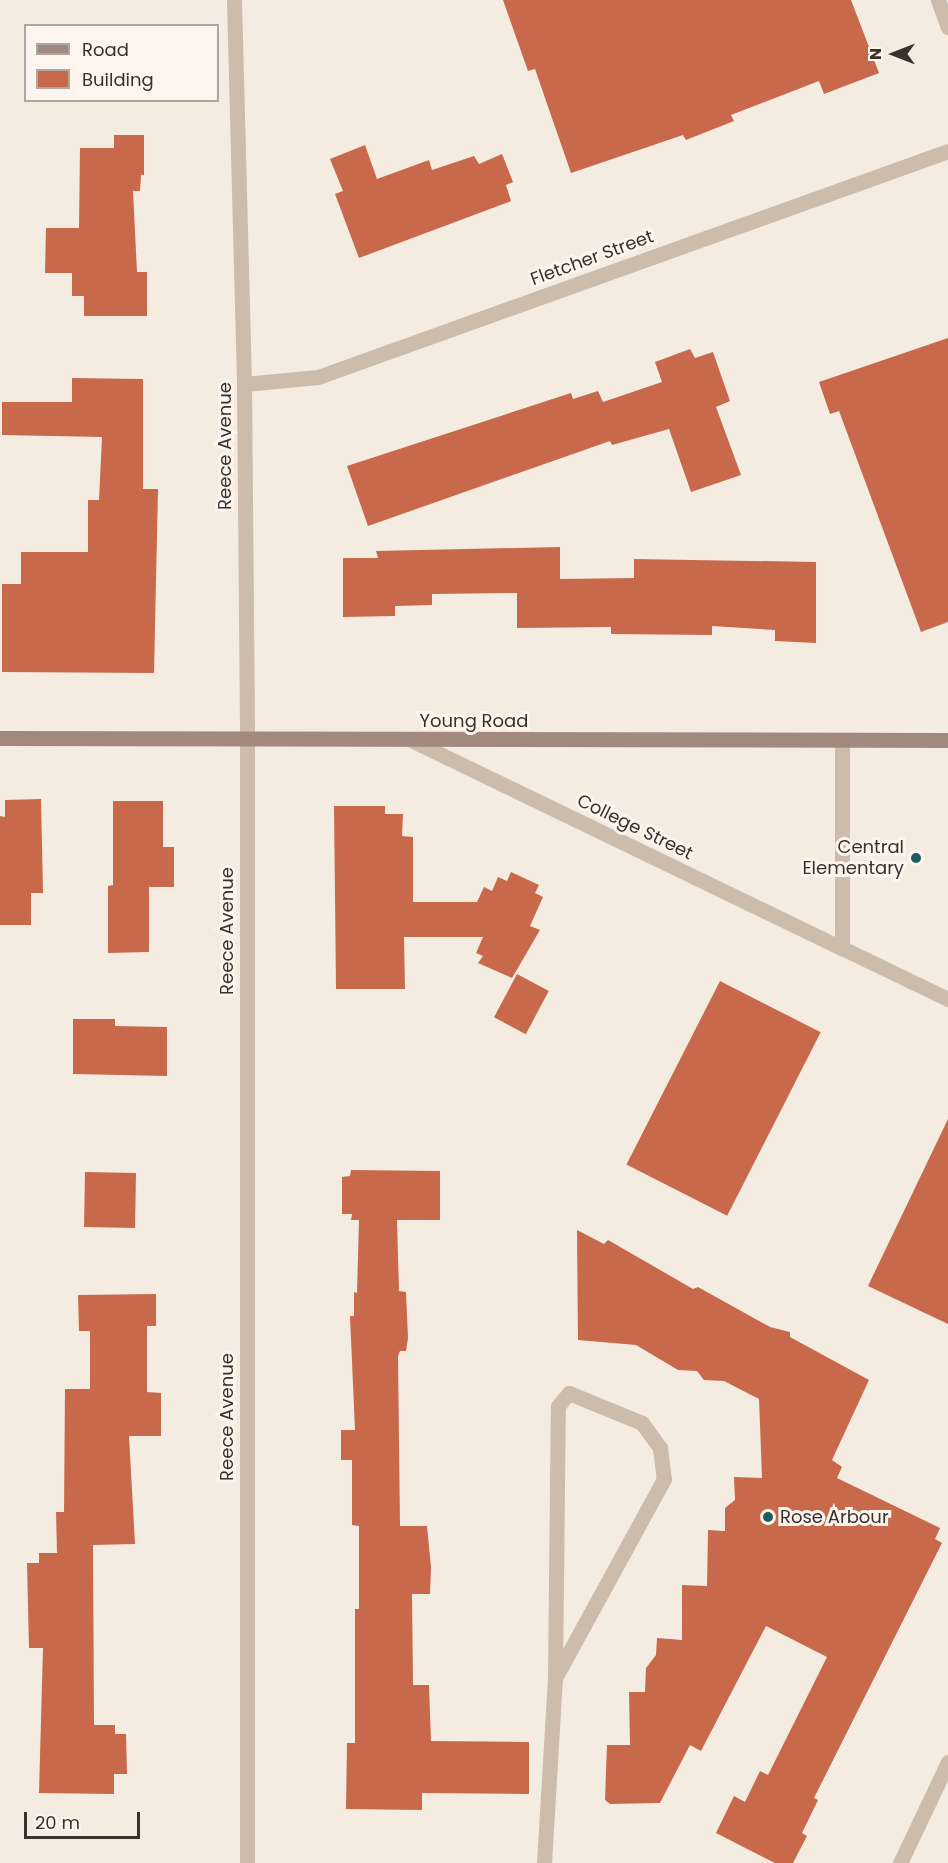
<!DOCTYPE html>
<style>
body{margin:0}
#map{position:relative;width:948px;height:1863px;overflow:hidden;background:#f4ebe1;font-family:Poppins,sans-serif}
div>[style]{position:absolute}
.building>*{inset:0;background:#c8694b;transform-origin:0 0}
.lane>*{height:15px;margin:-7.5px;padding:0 7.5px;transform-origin:7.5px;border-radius:7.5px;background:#cdbbac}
.street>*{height:15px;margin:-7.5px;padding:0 7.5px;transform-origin:7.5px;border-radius:7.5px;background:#cdbbac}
.secondary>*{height:15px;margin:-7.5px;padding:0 7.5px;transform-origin:7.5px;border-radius:7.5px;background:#a18a7d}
.dots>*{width:16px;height:16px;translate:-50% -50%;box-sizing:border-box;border:3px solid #fbf5ee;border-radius:50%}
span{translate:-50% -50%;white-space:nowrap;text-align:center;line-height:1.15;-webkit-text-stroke:6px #fbf5ee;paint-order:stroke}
.street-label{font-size:18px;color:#3b302b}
.poi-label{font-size:18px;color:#3b302b}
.right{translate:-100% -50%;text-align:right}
.left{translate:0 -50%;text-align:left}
.legend{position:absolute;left:24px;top:24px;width:195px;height:78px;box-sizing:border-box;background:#fbf5ee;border:2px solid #aea6a0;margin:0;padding:8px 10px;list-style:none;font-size:18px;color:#3b302b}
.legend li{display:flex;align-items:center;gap:12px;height:30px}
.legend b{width:30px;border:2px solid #aea6a0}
.north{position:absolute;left:864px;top:24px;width:60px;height:60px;-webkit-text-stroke:4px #fbf5ee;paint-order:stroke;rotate:270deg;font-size:16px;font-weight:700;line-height:24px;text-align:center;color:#3b302b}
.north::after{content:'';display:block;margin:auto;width:21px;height:27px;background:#3b302b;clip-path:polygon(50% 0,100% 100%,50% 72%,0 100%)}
.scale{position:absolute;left:24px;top:1812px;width:116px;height:27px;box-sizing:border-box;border:3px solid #3b302b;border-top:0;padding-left:8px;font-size:18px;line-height:21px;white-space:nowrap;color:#3b302b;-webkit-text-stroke:4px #fbf5ee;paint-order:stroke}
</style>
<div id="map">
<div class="building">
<div style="clip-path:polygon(503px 0,851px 0,879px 73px,824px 94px,819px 81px,731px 115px,734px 121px,686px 140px,683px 135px,571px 173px,535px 69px,528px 71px)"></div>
<div style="clip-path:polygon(114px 135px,144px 135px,144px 175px,141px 175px,140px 191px,133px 191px,137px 272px,147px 272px,147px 316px,84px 316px,84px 296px,72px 296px,72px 273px,45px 273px,46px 228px,79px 228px,80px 148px,114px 148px)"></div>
<div style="clip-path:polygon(365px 145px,377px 179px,429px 160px,432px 170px,474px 156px,479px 164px,502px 154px,513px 182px,506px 185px,511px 201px,359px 258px,335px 194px,343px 191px,330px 159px)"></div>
<div style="clip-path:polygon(948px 338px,948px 622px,921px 632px,839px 411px,830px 414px,819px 382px)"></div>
<div style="clip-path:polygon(690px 349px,695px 358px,713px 352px,730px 401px,716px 407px,741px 475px,691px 492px,669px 429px,612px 445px,610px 441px,368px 526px,347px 466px,571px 393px,573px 399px,598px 391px,603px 402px,662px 382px,655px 362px)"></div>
<div style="clip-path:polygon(72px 378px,143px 379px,143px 489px,158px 489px,154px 673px,2px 672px,2px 584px,21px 584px,21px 552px,88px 552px,88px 500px,99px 500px,102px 437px,2px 435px,2px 402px,72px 402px)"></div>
<div style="clip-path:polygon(560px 547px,560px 579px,634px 578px,634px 559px,816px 562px,816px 643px,775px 641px,775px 630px,712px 626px,712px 635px,611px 634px,611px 627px,517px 628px,517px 593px,432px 594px,432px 605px,395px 606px,395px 616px,343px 617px,343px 558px,378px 558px,376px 551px)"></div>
<div style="clip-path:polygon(41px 799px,43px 893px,31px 893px,31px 925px,0 925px,0 816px,5px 817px,5px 800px)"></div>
<div style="clip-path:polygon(113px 801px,163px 801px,163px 847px,174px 847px,174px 887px,149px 887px,149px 952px,108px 953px,108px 886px,113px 885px)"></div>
<div style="clip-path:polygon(334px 806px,385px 806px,385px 814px,403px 814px,402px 836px,413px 837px,413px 902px,477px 902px,484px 887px,492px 891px,498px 877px,507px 881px,511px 872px,539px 885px,535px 893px,543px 897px,530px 926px,540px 930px,512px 978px,478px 963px,483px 956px,476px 953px,483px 937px,404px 937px,405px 989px,336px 989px)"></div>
<div style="left:517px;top:974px;width:36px;height:49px;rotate:28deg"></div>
<div style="left:720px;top:981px;width:113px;height:206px;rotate:27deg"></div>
<div style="clip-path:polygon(73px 1019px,115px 1019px,115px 1026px,167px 1027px,167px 1076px,73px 1074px)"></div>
<div style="clip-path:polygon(948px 1119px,948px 1324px,868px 1286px)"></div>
<div style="clip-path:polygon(351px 1170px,440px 1171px,440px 1220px,397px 1220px,399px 1291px,406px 1292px,408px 1338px,406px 1351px,400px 1351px,398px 1356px,400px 1526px,427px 1526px,431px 1567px,430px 1594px,412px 1594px,413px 1685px,429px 1685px,431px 1741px,529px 1742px,529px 1794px,422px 1793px,422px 1810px,346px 1809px,347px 1743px,355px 1743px,355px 1609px,359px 1609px,359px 1526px,352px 1525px,352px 1460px,341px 1460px,341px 1430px,355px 1430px,350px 1316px,354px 1316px,354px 1292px,357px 1293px,359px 1220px,351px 1220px,352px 1214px,342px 1214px,342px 1177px,350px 1176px)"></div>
<div style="left:85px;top:1172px;width:51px;height:55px;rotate:1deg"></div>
<div style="clip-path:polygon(577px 1230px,604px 1244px,608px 1240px,693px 1289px,698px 1287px,770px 1327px,790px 1332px,790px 1337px,869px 1380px,832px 1460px,842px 1467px,837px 1478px,940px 1528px,935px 1539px,942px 1543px,814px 1798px,818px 1800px,802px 1833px,807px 1836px,793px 1863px,775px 1863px,716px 1833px,734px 1796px,745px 1802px,760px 1771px,768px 1775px,827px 1657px,766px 1626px,701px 1751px,690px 1745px,660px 1803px,610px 1804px,605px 1800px,607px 1745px,630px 1745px,629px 1692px,645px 1692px,646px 1668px,656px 1655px,657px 1638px,682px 1640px,682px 1585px,707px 1586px,708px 1530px,725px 1531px,725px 1508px,735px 1500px,734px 1477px,762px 1478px,759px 1399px,724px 1381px,704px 1380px,697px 1371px,678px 1370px,636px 1345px,578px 1340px)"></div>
<div style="clip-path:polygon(156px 1294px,156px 1326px,147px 1326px,147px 1392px,161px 1393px,161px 1436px,129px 1436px,135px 1544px,93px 1545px,94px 1725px,115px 1725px,115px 1734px,126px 1734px,127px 1774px,114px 1774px,114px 1794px,39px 1793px,43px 1648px,29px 1648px,27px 1563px,39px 1563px,39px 1553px,57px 1553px,56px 1512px,64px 1512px,65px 1389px,90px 1389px,90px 1331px,79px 1331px,78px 1295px)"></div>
</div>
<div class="lane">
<div style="left:544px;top:1863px;width:185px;rotate:-86.6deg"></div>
<div style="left:555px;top:1678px;width:272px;rotate:-89.4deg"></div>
<div style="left:558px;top:1406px;width:17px;rotate:-50deg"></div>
<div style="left:569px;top:1393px;width:79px;rotate:22.3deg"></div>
<div style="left:642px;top:1423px;width:31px;rotate:54deg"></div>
<div style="left:660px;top:1448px;width:31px;rotate:83deg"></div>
<div style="left:664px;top:1479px;width:227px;rotate:118.7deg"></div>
</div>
<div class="street">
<div style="left:234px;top:0;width:384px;rotate:88.5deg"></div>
<div style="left:244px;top:384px;width:352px;rotate:89.5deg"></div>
<div style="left:247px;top:736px;width:1127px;rotate:90deg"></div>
<div style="left:938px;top:0;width:29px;rotate:70deg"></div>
<div style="left:244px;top:384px;width:74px;rotate:-5.4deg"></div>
<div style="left:318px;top:377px;width:669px;rotate:-19.73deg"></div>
<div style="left:411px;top:740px;width:479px;rotate:25.8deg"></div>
<div style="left:842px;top:740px;width:208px;rotate:90deg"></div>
<div style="left:842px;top:948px;width:118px;rotate:25.7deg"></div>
<div style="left:900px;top:1863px;width:112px;rotate:-64.6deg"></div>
</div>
<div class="secondary">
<div style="left:0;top:738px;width:948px;rotate:0.12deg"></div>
</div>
<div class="dots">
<div style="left:916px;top:858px;background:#1f5a5e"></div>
<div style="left:768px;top:1517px;background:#1f5a5e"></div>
</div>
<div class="street-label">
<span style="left:592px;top:258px;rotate:-20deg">Fletcher Street</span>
<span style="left:225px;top:446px;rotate:-90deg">Reece Avenue</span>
<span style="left:474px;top:721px">Young Road</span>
<span style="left:635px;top:827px;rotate:26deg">College Street</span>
<span style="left:227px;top:931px;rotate:-90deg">Reece Avenue</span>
<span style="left:227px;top:1417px;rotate:-90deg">Reece Avenue</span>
</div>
<div class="poi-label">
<span class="right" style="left:904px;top:858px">Central<br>Elementary</span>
<span class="left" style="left:780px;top:1517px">Rose Arbour</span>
</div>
<ul class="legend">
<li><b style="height:8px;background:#a18a7d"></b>Road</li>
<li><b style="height:16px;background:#c8694b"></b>Building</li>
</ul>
<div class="north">N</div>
<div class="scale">20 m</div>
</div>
